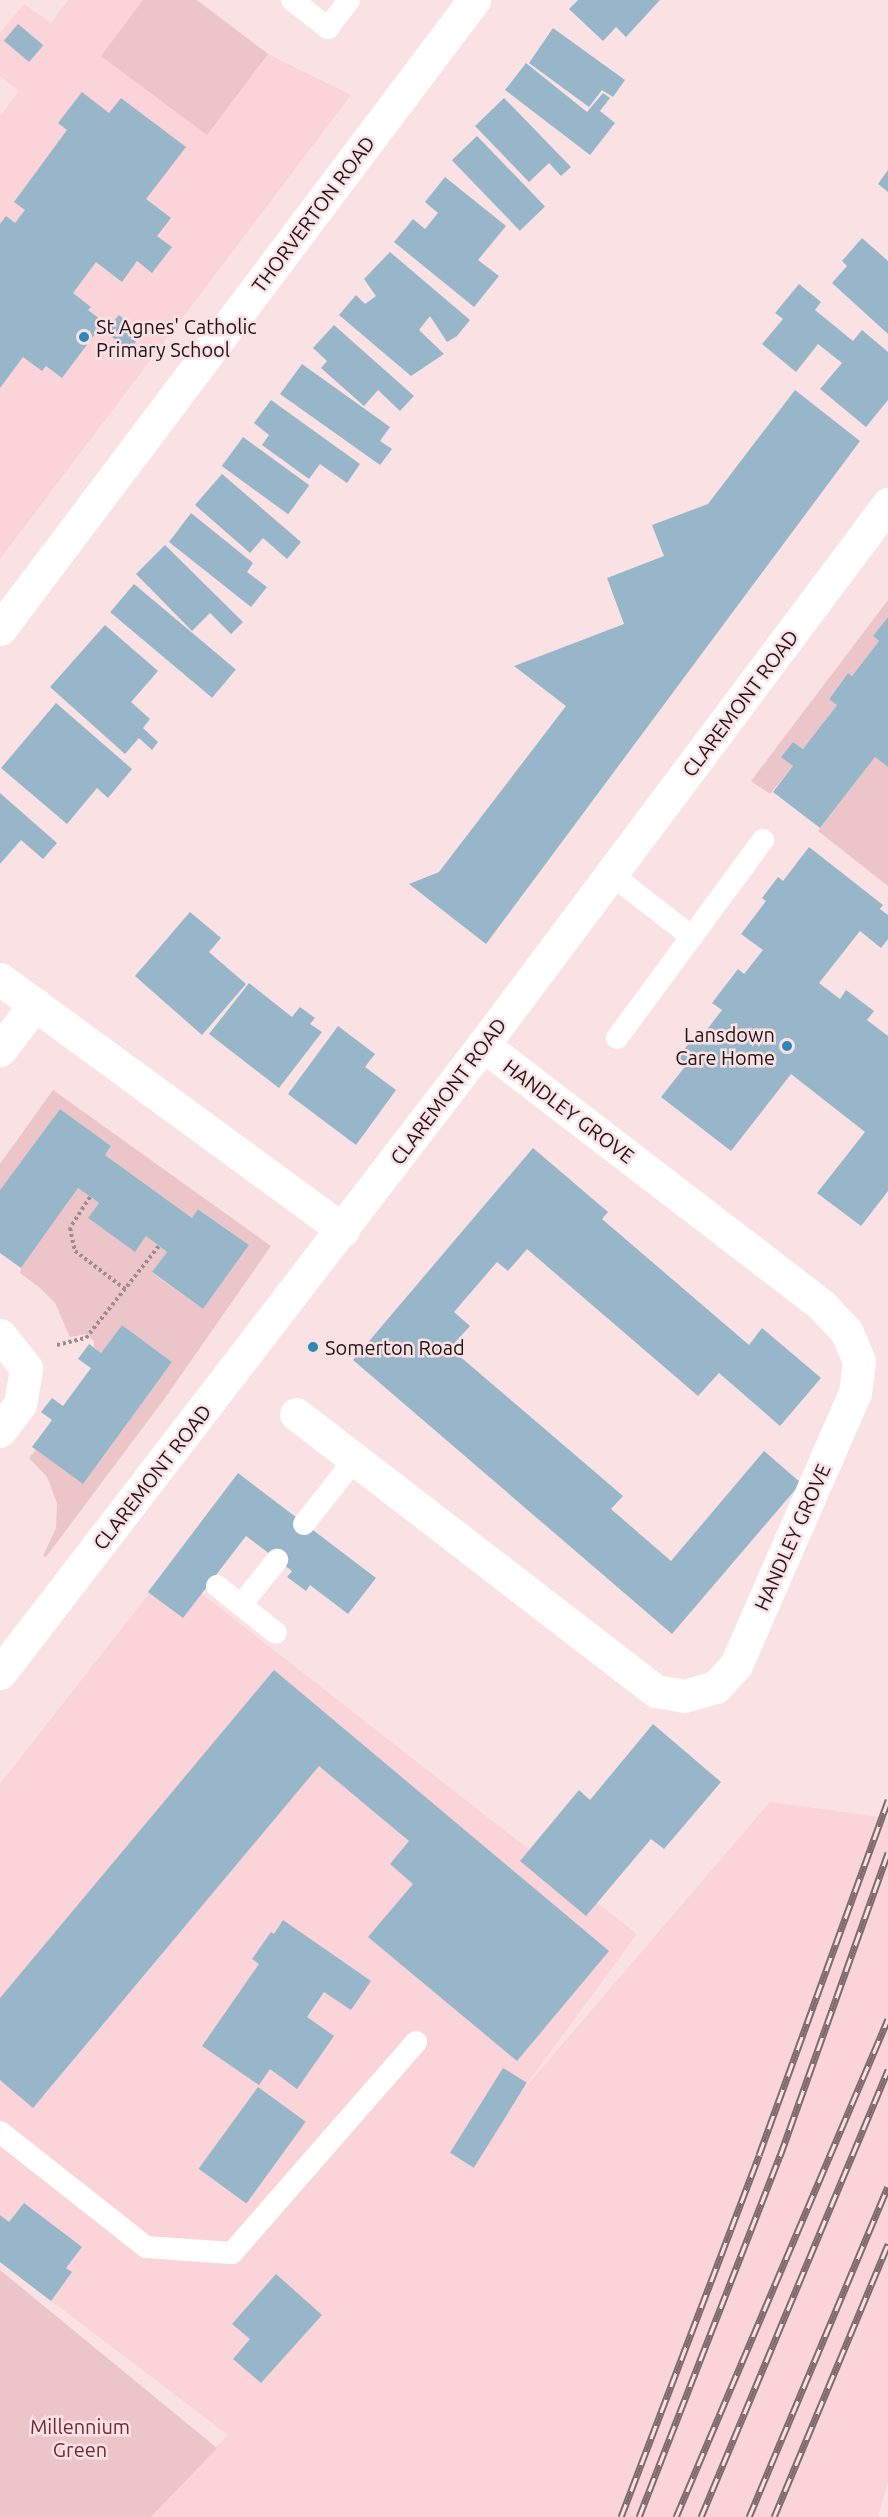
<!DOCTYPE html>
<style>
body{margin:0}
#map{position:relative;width:888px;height:2517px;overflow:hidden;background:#fae2e4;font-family:Ubuntu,sans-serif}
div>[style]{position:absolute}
.built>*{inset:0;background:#fad4d8}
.green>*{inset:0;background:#ecc5c9}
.building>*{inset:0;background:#97b6ca;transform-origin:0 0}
.path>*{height:4px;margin-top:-2px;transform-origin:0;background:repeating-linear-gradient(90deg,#9f8b8d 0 3px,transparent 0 6px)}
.lane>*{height:22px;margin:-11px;padding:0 11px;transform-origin:11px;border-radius:11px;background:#fff}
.street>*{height:33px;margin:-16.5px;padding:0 16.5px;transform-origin:16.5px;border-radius:16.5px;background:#fff}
.secondary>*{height:33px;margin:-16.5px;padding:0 16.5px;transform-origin:16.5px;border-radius:16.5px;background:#fff}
.rail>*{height:7px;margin-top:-3.5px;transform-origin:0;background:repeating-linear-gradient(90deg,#fae2e4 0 14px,#7d6b6d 0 28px);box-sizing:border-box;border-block:2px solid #7d6b6d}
.dots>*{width:16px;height:16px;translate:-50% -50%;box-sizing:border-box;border:3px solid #fae2e4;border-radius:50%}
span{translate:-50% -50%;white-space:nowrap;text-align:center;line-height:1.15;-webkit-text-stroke:5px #fae2e4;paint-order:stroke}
.street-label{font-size:20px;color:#221416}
.poi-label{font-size:20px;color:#221416}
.left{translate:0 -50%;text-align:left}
.right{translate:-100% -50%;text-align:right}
.park-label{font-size:20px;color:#6e2936}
</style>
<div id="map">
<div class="built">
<div style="clip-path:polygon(68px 0,198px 0,268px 54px,351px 95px,0 559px,0 116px,19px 91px,0 76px,0 33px,24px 4px,51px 23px)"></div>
<div style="clip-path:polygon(169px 1568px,637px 1934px,518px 2096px,770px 1802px,888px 1818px,888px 2482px,878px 2517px,151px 2517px,228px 2435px,0 2262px,0 1784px)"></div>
</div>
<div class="green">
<div style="clip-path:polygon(143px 0,196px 0,268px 54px,207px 135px,101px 56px)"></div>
<div style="clip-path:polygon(888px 600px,888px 617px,873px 636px,879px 641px,852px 676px,848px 673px,829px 698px,837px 705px,803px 749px,793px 742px,782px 756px,793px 766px,770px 794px,751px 781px)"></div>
<div style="clip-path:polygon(875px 757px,888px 767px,888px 886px,818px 831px)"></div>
<div style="clip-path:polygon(53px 1090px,271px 1246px,165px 1398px,46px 1557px,43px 1556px,56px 1528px,57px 1503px,47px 1477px,29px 1458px,36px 1450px,83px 1484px,172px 1362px,122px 1325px,101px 1353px,94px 1347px,94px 1341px,86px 1334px,70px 1337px,55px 1303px,40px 1288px,20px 1273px,21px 1268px,78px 1188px,99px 1203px,88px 1218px,135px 1252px,146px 1236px,167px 1252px,152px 1273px,203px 1309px,249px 1245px,199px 1209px,192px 1218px,105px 1155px,111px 1146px,60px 1109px,0 1190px,0 1164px)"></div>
<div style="clip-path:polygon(0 2270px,217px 2448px,151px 2517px,0 2517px)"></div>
</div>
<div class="building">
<div style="clip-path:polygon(578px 0,660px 0,626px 37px,616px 27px,603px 41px,569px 9px)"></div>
<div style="left:18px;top:24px;width:33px;height:22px;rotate:40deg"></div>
<div style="clip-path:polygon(553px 28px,625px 80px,613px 97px,602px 90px,589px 107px,529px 63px)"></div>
<div style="clip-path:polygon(526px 63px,587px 112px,603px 93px,610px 98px,600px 111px,615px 123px,590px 155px,505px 90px)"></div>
<div style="clip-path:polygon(82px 92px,109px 113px,121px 98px,186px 147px,146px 199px,171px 218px,157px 236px,172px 247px,152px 273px,137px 261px,122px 282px,96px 262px,73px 293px,91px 307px,88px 310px,104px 322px,62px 378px,46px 366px,42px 371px,23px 357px,0 388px,0 224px,6px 216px,15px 223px,25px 210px,14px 202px,67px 130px,58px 123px)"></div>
<div style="clip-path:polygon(504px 98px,571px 167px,561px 176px,549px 163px,529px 182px,475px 126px)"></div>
<div style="left:477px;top:136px;width:98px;height:35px;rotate:46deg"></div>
<div style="clip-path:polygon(888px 170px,888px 192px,878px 184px)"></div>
<div style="clip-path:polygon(445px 177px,506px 226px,478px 260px,499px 276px,474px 307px,394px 242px,413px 219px,425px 229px,438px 213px,425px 202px)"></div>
<div style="clip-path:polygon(862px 238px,888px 261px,888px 334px,832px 283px,847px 266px,842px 261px)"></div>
<div style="clip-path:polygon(390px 252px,470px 320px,457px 336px,447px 342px,430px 316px,419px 330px,444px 354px,411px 376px,339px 315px,356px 295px,365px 304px,376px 296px,364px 279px)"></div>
<div style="clip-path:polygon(799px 284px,821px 302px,815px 310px,853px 341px,862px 330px,888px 352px,888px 400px,866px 427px,820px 389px,842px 363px,818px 344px,796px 372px,762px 344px,783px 319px,775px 313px)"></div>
<div style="clip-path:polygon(119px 315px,137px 330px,131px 337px,136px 342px,124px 356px,116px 350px,121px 344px,105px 331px)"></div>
<div style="clip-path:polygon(334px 325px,414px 396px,400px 411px,378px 390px,364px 406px,321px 368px,327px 361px,313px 348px)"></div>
<div style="clip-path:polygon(302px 364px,390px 427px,380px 441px,392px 449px,380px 465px,280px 394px)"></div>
<div style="clip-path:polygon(795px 390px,860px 441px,486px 944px,409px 884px,439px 872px,566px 706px,514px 666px,624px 624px,607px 578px,664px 556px,652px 525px,708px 504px)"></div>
<div style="clip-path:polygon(271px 400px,360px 464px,347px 483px,320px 464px,309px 479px,262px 445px,269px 435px,254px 423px)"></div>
<div style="left:243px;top:437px;width:82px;height:36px;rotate:36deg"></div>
<div style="clip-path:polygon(222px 474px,301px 542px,287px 559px,263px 538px,250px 553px,195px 505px)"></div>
<div style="clip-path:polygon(191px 513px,253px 563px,247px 572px,267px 587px,251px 607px,169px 542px)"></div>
<div style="clip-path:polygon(165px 545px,243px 622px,231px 634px,210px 613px,192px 631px,136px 574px)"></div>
<div style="left:134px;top:584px;width:133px;height:37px;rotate:40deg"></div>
<div style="clip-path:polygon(888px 617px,888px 767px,875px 757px,820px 828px,773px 792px,793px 766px,781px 757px,793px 742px,803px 749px,837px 705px,829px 699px,848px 673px,852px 676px,879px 641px,873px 636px)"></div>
<div style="clip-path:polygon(105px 625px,158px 671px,131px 702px,150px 719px,143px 728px,158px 742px,152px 750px,139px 738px,125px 754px,50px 687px)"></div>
<div style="clip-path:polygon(56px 703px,132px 769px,108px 798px,97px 788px,67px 824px,1px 768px)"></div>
<div style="clip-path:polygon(0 793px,57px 843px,43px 859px,21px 840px,0 864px)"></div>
<div style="clip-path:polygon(809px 847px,883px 905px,880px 909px,888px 915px,888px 939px,881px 948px,860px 931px,819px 983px,840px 999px,846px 990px,874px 1011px,867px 1020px,888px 1036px,888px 1191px,861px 1226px,817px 1193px,865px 1132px,791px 1074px,731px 1151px,661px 1097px,687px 1064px,678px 1057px,698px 1032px,702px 1036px,722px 1010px,712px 1003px,738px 969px,744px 974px,763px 950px,741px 934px,766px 901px,762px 898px,778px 877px,783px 881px)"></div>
<div style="clip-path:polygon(190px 912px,221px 938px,209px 952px,246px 984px,202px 1035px,135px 976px)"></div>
<div style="clip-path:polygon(249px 983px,292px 1017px,300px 1007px,315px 1018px,310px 1024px,322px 1032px,279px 1088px,209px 1034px)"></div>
<div style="clip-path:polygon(338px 1026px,375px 1054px,365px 1067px,396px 1090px,356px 1145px,288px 1094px)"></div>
<div style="clip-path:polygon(60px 1109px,111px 1146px,105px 1155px,192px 1218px,198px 1209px,249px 1245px,203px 1309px,152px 1272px,167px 1252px,146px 1236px,135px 1252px,88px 1218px,99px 1203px,78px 1188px,21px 1268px,0 1253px,0 1190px)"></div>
<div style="clip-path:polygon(533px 1148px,608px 1212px,602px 1219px,749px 1345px,762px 1328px,821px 1378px,780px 1426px,719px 1373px,698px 1396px,527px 1249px,508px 1271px,497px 1262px,454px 1312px,470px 1326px,450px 1348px,623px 1496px,611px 1509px,671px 1561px,764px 1451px,801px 1483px,672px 1634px,353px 1360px)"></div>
<div style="clip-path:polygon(122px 1325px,172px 1362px,83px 1484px,32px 1447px,52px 1420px,41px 1412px,52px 1398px,63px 1406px,91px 1368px,78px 1359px,89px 1344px,101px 1353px)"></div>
<div style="clip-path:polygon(238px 1473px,376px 1578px,348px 1614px,310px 1585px,306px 1591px,287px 1577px,292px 1571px,246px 1536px,183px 1618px,148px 1592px)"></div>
<div style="clip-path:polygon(274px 1670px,609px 1951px,517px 2061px,368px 1937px,413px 1884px,390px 1864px,409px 1841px,319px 1766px,33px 2108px,0 2080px,0 1998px)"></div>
<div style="clip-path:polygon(653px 1724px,721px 1782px,664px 1849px,651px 1839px,586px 1916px,520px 1861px,579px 1790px,590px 1800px)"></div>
<div style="clip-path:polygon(283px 1920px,371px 1981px,351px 2010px,324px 1992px,307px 2017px,334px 2036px,297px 2089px,270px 2069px,259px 2085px,202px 2046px,259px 1964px,252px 1959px,271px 1932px,274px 1934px)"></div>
<div style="left:503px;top:2068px;width:28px;height:100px;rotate:32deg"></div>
<div style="left:258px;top:2087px;width:59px;height:101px;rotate:36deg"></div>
<div style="clip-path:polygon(24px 2203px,82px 2247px,66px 2268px,72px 2272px,51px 2301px,0 2262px,0 2215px,9px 2222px)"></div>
<div style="clip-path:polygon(276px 2274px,322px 2315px,261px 2383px,233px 2359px,250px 2339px,232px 2324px)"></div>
</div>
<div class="path">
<div style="left:90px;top:1197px;width:37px;rotate:123deg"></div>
<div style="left:70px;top:1228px;width:24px;rotate:78deg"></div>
<div style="left:75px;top:1251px;width:63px;rotate:37.2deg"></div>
<div style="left:57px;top:1345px;width:30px;rotate:-14deg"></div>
<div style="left:86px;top:1338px;width:117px;rotate:-51.6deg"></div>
</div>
<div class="lane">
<div style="left:292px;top:0;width:46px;rotate:37.9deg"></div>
<div style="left:328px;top:28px;width:35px;rotate:-53deg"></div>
<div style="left:612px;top:875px;width:101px;rotate:37.8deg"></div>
<div style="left:617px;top:1038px;width:246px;rotate:-53.6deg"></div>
<div style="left:304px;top:1524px;width:83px;rotate:-51.9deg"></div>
<div style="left:217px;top:1586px;width:75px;rotate:38.5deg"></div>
<div style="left:241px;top:1605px;width:58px;rotate:-51.3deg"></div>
<div style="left:0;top:2132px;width:186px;rotate:38.2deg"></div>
<div style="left:146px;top:2247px;width:86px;rotate:4deg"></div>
<div style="left:232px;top:2253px;width:280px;rotate:-48.9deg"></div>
</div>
<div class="street">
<div style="left:0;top:629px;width:788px;rotate:-53deg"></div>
<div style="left:0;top:979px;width:425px;rotate:36.2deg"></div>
<div style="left:0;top:1050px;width:58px;rotate:-52.7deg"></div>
<div style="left:0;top:1335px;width:42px;rotate:51.8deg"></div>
<div style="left:26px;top:1368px;width:36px;rotate:99deg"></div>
<div style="left:20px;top:1404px;width:34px;rotate:127deg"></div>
<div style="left:296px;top:1414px;width:454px;rotate:37.6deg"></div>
<div style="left:656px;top:1691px;width:28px;rotate:10deg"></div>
<div style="left:684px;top:1696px;width:33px;rotate:-16deg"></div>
<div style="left:716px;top:1687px;width:30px;rotate:-48deg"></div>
<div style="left:736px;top:1665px;width:297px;rotate:-66.4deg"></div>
<div style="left:855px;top:1393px;width:32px;rotate:-83deg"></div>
<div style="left:859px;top:1361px;width:33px;rotate:-113deg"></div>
<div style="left:846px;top:1331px;width:34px;rotate:-133deg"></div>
<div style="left:823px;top:1306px;width:429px;rotate:-142.5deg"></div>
</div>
<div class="secondary">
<div style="left:0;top:1673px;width:792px;rotate:-52.44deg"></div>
<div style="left:483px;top:1045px;width:676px;rotate:-53.18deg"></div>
</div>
<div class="rail">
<div style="left:621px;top:2517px;width:387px;rotate:-69.1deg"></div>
<div style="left:759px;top:2155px;width:378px;rotate:-70deg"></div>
<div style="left:639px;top:2517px;width:388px;rotate:-68.7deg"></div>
<div style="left:780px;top:2156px;width:322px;rotate:-70.4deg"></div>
<div style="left:676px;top:2517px;width:541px;rotate:-66.94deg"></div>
<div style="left:701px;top:2517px;width:485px;rotate:-67.3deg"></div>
<div style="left:749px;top:2517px;width:358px;rotate:-67.2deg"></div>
<div style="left:774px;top:2517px;width:296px;rotate:-67.3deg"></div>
</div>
<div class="dots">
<div style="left:84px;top:337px;background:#2f87b5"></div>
<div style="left:787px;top:1046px;background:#2f87b5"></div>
<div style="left:313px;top:1347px;background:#2f87b5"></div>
</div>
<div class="street-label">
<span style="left:313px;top:214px;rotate:-53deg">THORVERTON ROAD</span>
<span style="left:740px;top:703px;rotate:-53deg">CLAREMONT ROAD</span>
<span style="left:448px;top:1091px;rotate:-53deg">CLAREMONT ROAD</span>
<span style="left:569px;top:1111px;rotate:37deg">HANDLEY GROVE</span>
<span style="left:152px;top:1477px;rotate:-52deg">CLAREMONT ROAD</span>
<span style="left:792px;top:1537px;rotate:-66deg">HANDLEY GROVE</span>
</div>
<div class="poi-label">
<span class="left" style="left:96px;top:338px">St Agnes' Catholic<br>Primary School</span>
<span class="right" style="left:775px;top:1046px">Lansdown<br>Care Home</span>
<span class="left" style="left:325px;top:1347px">Somerton Road</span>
</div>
<div class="park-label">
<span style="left:80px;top:2438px">Millennium<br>Green</span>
</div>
</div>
